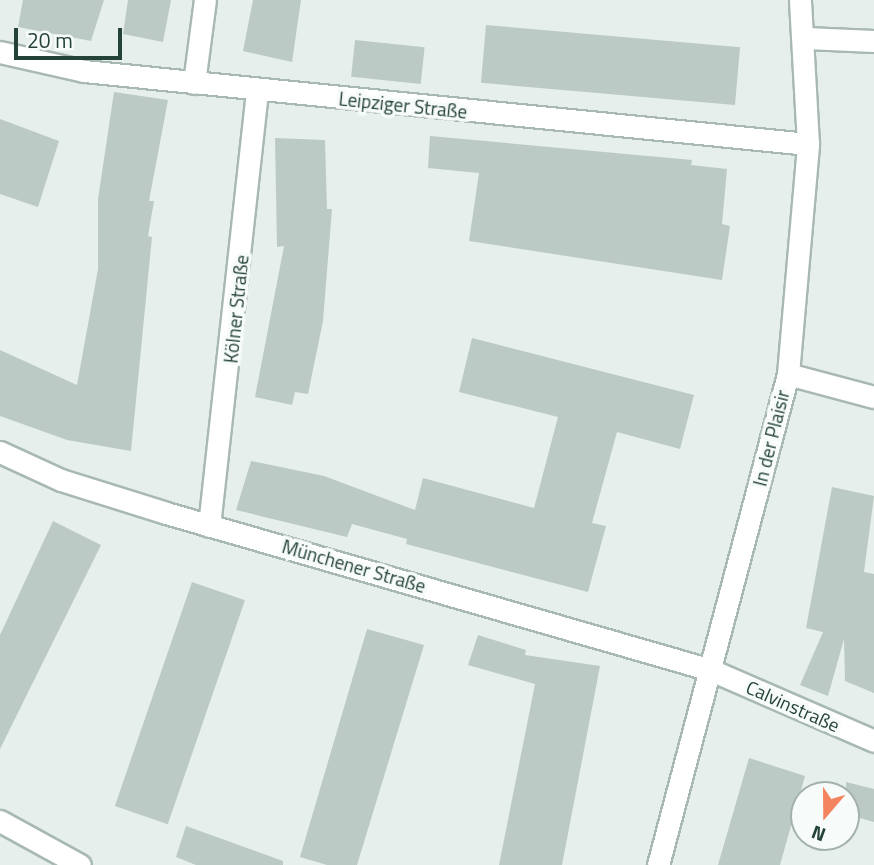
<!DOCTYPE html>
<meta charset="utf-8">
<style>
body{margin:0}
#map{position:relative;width:874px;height:865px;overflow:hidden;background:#e6efeb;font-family:"Titillium Web",sans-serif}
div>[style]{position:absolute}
.building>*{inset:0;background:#bbcac4;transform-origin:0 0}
.roads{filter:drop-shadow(2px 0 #a8b8b2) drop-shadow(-2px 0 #a8b8b2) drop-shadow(0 2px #a8b8b2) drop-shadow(0 -2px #a8b8b2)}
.minor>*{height:21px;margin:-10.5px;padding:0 10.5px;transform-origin:10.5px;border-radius:10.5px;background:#fff}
span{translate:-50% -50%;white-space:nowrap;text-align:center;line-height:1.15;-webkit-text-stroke:7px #f7fbf9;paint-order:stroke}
.street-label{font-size:19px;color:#24423a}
.north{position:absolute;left:790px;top:781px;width:70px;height:70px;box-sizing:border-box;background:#f7fbf9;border:2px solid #a3b1ad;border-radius:50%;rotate:200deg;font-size:19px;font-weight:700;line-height:28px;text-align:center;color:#24423a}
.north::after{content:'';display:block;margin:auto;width:24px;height:32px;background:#f4845f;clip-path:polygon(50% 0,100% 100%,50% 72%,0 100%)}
.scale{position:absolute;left:14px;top:28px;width:108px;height:32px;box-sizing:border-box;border:4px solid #24423a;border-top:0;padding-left:9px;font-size:21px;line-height:24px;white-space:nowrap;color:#24423a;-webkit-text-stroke:5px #f7fbf9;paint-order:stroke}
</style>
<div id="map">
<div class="building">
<div style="clip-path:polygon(23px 0,104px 0,91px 41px,18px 27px)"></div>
<div style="clip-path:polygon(128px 0,171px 0,163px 42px,123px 34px)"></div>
<div style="clip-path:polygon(253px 0,301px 0,292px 62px,243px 51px)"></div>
<div style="left:486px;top:25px;width:255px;height:58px;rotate:5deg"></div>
<div style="left:355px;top:40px;width:70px;height:37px;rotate:6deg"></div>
<div style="clip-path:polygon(114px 92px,168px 100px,149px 201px,154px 201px,148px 236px,152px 237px,131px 451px,67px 440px,0 416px,0 350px,77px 385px,98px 269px,98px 199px)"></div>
<div style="clip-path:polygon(0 119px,59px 141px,38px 207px,0 194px)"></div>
<div style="clip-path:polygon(430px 136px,692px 160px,691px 165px,727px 169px,722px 224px,730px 226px,722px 280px,469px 241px,479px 173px,428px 168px)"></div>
<div style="clip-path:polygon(275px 138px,325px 140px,327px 209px,332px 209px,323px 321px,308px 394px,295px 392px,292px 405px,255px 397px,284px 246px,277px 247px)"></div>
<div style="clip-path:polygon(472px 338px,694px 395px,680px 449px,617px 432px,592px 523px,606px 526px,588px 592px,406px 544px,407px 539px,352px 524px,347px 537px,236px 510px,251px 461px,324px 476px,415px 510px,423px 478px,534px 508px,558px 417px,459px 392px)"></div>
<div style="clip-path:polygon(832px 487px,874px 496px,864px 572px,874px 574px,874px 693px,845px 681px,844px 639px,828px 696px,800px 685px,823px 632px,806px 628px)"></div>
<div style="clip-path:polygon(53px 521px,101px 545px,0 749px,0 635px)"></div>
<div style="left:192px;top:582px;width:56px;height:237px;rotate:19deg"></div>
<div style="clip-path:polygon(367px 629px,424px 645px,357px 865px,327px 865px,300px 857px)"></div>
<div style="clip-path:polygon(478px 635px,526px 650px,525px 655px,600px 666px,562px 865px,499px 865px,535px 684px,468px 665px)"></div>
<div style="clip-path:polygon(749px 758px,805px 776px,780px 865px,718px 865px)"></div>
<div style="clip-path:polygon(846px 782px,874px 789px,874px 822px,846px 814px)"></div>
<div style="clip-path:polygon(186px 826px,283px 861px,283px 865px,196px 865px,176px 857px)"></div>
</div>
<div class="roads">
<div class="minor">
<div style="left:806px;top:38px;width:68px;rotate:2.5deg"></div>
<div style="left:0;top:52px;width:86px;rotate:12.7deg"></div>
<div style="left:84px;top:71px;width:728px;rotate:5.76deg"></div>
<div style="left:194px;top:83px;width:84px;rotate:-82.5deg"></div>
<div style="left:788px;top:374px;width:89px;rotate:15deg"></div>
<div style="left:0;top:452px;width:67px;rotate:24.7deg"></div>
<div style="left:61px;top:480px;width:110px;rotate:17.4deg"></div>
<div style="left:166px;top:513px;width:567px;rotate:16.07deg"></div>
<div style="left:711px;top:670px;width:178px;rotate:23.5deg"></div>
<div style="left:209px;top:526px;width:438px;rotate:-83.7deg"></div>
<div style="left:0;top:821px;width:91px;rotate:28.8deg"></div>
<div style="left:658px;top:865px;width:508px;rotate:-75.17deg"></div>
<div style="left:788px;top:374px;width:231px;rotate:-85deg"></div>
<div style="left:808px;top:144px;width:144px;rotate:-93.2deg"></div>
</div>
</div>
<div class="street-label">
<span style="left:403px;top:105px;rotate:6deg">Leipziger Straße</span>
<span style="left:236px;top:309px;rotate:-84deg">Kölner Straße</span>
<span style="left:771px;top:438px;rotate:-76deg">In der Plaisir</span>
<span style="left:354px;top:566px;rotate:16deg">Münchener Straße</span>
<span style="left:793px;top:706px;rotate:24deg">Calvinstraße</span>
</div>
<div class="north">N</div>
<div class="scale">20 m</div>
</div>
